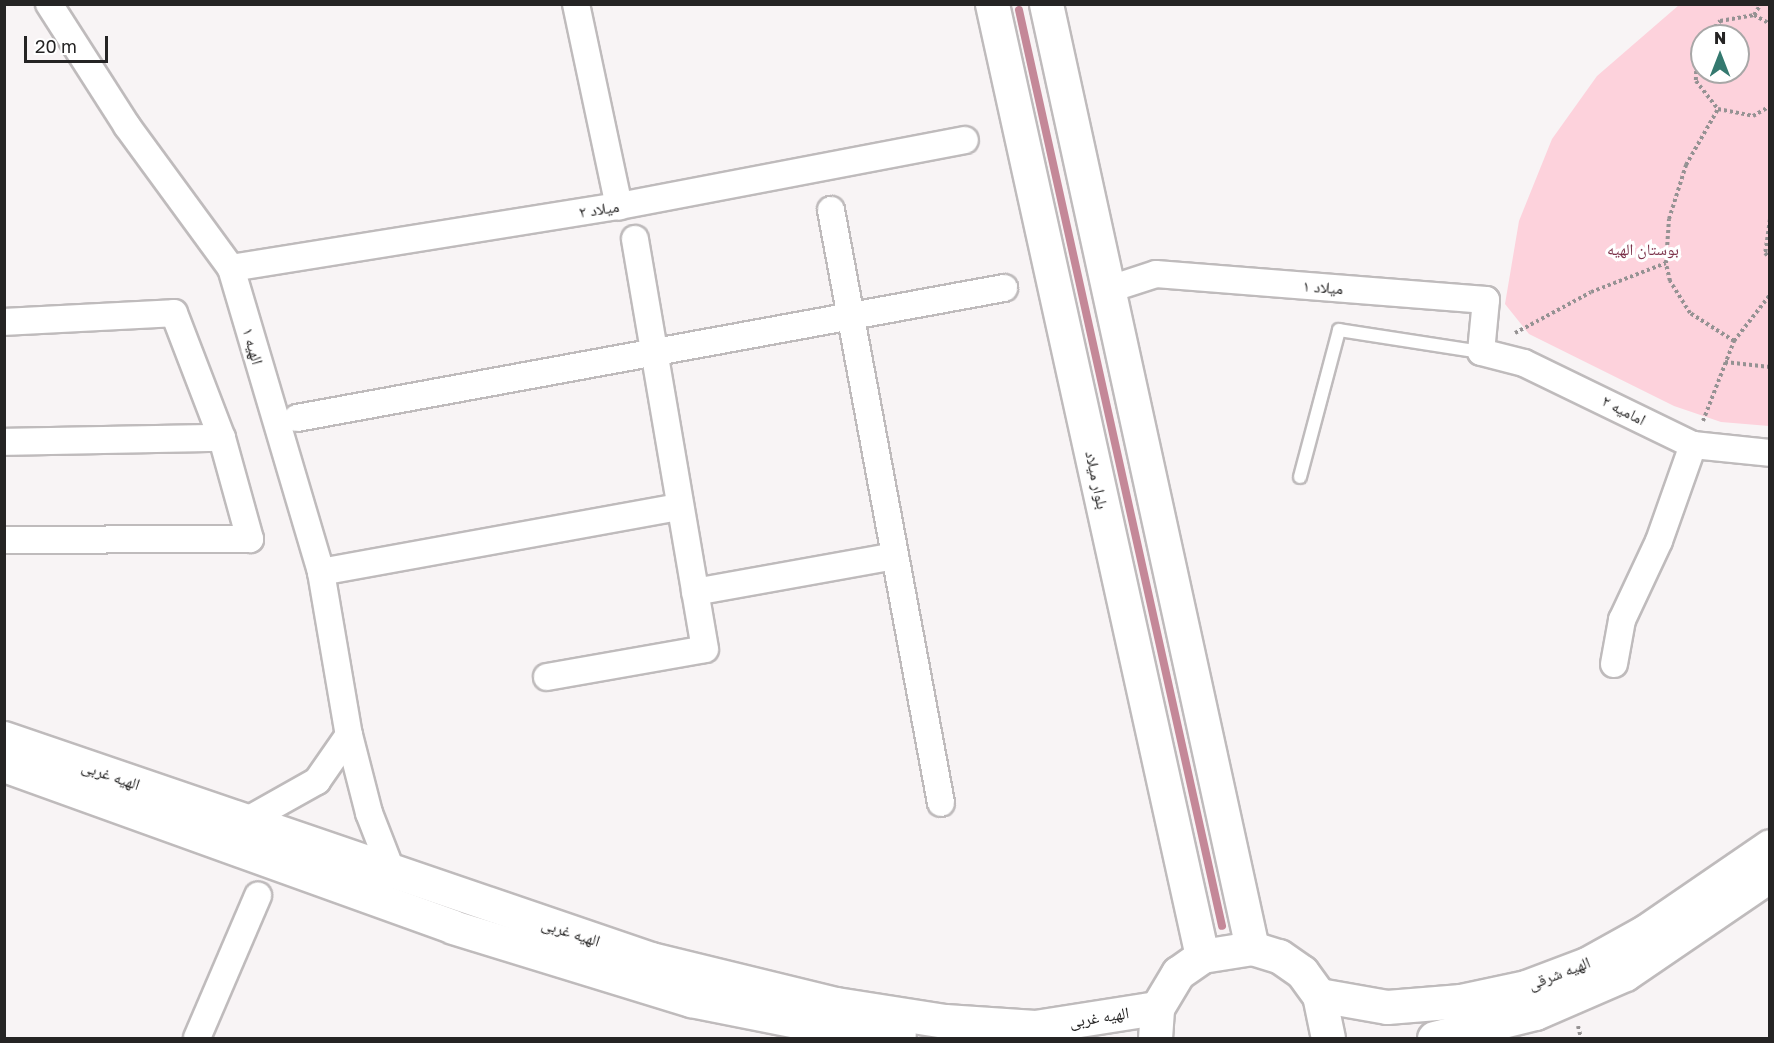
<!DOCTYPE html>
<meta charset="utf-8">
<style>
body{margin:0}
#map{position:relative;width:1774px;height:1043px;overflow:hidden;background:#f8f4f5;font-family:"Golos Text","Noto Naskh Arabic",sans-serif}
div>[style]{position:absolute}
.green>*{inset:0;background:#fdd2dc}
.stream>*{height:8px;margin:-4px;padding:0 4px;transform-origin:4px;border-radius:4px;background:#c48898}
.path>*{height:4px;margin-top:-2px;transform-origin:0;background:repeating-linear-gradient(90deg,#959293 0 3px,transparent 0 6px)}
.roads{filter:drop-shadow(2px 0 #bfbbbc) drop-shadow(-2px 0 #bfbbbc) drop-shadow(0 2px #bfbbbc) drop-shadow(0 -2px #bfbbbc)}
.lane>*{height:12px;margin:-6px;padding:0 6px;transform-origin:6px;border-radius:6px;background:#fff}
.street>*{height:26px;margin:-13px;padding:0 13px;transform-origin:13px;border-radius:13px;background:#fff}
.secondary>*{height:33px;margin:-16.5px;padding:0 16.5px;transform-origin:16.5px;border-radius:16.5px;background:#fff}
span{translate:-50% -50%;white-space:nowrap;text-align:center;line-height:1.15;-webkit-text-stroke:6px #fff;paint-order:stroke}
.street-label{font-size:16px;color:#252424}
.park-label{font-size:16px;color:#7c324a}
.frame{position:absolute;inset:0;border:6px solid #252424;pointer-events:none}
.north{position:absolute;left:1690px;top:24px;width:60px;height:60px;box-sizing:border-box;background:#fff;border:2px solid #a8a7a7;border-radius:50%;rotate:0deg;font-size:16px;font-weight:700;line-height:24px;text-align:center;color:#252424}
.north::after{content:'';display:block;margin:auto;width:21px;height:27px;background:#34796f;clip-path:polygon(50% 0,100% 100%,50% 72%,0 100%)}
.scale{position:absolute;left:24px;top:36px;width:84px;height:27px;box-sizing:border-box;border:3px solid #252424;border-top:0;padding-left:8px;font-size:18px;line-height:21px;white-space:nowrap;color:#252424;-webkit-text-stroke:4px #fff;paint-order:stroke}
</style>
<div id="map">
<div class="green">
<div style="clip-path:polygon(evenodd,1679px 5px,1769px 5px,1769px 426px,1721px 422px,1674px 406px,1529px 334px,1505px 304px,1519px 221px,1552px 139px,1597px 76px,1679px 5px,1702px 36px,1738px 36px,1738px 72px,1702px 72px,1702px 36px)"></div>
</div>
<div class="stream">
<div style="left:1019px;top:10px;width:938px;rotate:77.5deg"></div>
</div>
<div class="path">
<div style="left:1754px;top:15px;width:13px;rotate:-58deg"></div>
<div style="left:1707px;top:36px;width:20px;rotate:-49deg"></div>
<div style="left:1720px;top:21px;width:35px;rotate:-10deg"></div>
<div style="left:1754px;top:15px;width:18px;rotate:29deg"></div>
<div style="left:1702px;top:41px;width:8px;rotate:130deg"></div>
<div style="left:1697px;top:47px;width:34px;rotate:92deg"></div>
<div style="left:1696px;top:81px;width:36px;rotate:52deg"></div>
<div style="left:1718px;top:109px;width:36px;rotate:11deg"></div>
<div style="left:1753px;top:116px;width:20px;rotate:-30deg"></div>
<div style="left:1770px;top:219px;width:34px;rotate:98deg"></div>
<div style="left:1765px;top:253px;width:7px;rotate:45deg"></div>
<div style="left:1515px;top:333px;width:86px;rotate:-28.3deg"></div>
<div style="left:1591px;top:292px;width:80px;rotate:-21.1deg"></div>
<div style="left:1734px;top:341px;width:58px;rotate:-52deg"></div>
<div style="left:1725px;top:362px;width:45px;rotate:6.3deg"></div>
<div style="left:1703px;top:421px;width:86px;rotate:-68.8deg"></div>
<div style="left:1734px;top:341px;width:52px;rotate:-147.5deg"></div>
<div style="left:1690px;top:313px;width:38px;rotate:-122deg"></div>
<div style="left:1670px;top:281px;width:18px;rotate:-103deg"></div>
<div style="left:1666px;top:263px;width:44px;rotate:-86.1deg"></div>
<div style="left:1669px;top:219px;width:57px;rotate:-72.5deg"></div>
<div style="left:1686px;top:165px;width:64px;rotate:-60.3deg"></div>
<div style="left:1578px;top:1026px;width:12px;rotate:76deg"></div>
</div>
<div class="roads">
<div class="lane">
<div style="left:1300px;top:477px;width:152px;rotate:-75.1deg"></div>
<div style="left:1339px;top:330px;width:144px;rotate:8.8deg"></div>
</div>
<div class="street">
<div style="left:49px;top:4px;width:145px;rotate:57.4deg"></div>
<div style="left:127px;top:126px;width:176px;rotate:53.8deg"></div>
<div style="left:231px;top:268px;width:317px;rotate:73.5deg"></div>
<div style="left:321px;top:572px;width:165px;rotate:80.3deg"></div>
<div style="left:576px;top:4px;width:207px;rotate:78deg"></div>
<div style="left:831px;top:210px;width:603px;rotate:79.49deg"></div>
<div style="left:231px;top:268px;width:393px;rotate:-9.1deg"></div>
<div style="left:619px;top:206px;width:352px;rotate:-10.8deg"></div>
<div style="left:1110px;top:289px;width:48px;rotate:-18.1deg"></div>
<div style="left:1156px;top:274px;width:331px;rotate:4.5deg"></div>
<div style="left:1486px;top:300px;width:52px;rotate:95.5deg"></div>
<div style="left:1481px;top:352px;width:44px;rotate:14.3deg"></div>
<div style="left:1524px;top:363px;width:188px;rotate:25.9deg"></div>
<div style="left:1693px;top:445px;width:77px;rotate:5.9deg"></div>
<div style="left:4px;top:322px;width:170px;rotate:-3deg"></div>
<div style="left:174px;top:313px;width:134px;rotate:69deg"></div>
<div style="left:222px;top:438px;width:105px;rotate:74.5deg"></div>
<div style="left:250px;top:539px;width:246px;rotate:179.8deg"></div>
<div style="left:297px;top:418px;width:719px;rotate:-10.42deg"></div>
<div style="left:4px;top:442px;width:218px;rotate:-1.1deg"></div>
<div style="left:321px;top:572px;width:363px;rotate:-10.3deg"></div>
<div style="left:695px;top:592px;width:203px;rotate:-10.2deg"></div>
<div style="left:1614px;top:664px;width:45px;rotate:-79.7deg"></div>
<div style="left:1622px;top:620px;width:87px;rotate:-64.9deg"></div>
<div style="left:1659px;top:541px;width:102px;rotate:-70.5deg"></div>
<div style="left:547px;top:677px;width:160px;rotate:-10deg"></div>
<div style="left:705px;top:649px;width:416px;rotate:-99.7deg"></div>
<div style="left:244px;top:822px;width:84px;rotate:-29.3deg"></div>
<div style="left:317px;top:781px;width:56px;rotate:-55.2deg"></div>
<div style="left:349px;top:735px;width:81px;rotate:75.6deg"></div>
<div style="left:369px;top:813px;width:63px;rotate:68.7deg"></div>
<div style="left:197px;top:1038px;width:155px;rotate:-66.8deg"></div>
</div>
<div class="secondary">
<div style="left:992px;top:4px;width:975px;rotate:77.56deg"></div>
<div style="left:1046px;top:4px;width:966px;rotate:77.69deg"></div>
<div style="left:4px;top:738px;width:684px;rotate:18.86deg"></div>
<div style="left:651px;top:959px;width:190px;rotate:13.7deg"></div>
<div style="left:836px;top:1004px;width:110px;rotate:8.9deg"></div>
<div style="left:945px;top:1021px;width:90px;rotate:3.8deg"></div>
<div style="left:1035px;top:1027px;width:123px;rotate:-8.9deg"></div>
<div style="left:4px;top:765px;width:477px;rotate:19.8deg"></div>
<div style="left:453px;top:927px;width:249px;rotate:17.1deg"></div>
<div style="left:691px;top:1000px;width:149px;rotate:11.2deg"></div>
<div style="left:837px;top:1029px;width:62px;rotate:5.5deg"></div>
<div style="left:1319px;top:995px;width:69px;rotate:10deg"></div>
<div style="left:1387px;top:1007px;width:74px;rotate:-4.6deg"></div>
<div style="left:1461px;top:1001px;width:66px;rotate:-12.2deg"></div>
<div style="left:1526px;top:987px;width:65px;rotate:-20.7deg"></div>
<div style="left:1587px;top:964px;width:68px;rotate:-29.2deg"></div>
<div style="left:1646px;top:931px;width:150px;rotate:-34.4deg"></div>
<div style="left:1155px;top:1038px;width:30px;rotate:-86deg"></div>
<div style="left:1157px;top:1008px;width:41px;rotate:-59deg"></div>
<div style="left:1178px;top:973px;width:29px;rotate:-35deg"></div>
<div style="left:1202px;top:956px;width:51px;rotate:-9.1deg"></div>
<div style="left:1252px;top:948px;width:28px;rotate:17deg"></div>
<div style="left:1279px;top:956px;width:28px;rotate:35deg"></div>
<div style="left:1302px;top:972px;width:29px;rotate:54deg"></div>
<div style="left:1319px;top:995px;width:44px;rotate:78.2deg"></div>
<div style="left:1434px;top:1038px;width:104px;rotate:-13.9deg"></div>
<div style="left:1535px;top:1013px;width:98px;rotate:-23.4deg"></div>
<div style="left:1625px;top:974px;width:176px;rotate:-34.3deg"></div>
</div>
</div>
<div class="street-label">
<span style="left:599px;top:209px;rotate:-9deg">میلاد ۲</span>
<span style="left:1323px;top:287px;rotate:4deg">میلاد ۱</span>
<span style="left:253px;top:346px;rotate:74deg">الهیه ۱</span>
<span style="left:1624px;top:410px;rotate:27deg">امامیه ۲</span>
<span style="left:1097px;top:480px;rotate:78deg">بلوار میلاد</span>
<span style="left:111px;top:775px;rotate:19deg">الهیه غربی</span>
<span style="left:571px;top:932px;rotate:18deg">الهیه غربی</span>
<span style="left:1559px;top:973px;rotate:-21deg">الهیه شرقی</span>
<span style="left:1099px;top:1017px;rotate:-9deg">الهیه غربی</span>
</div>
<div class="park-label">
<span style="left:1643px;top:249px">بوستان الهیه</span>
</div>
<div class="frame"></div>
<div class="north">N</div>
<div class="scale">20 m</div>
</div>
